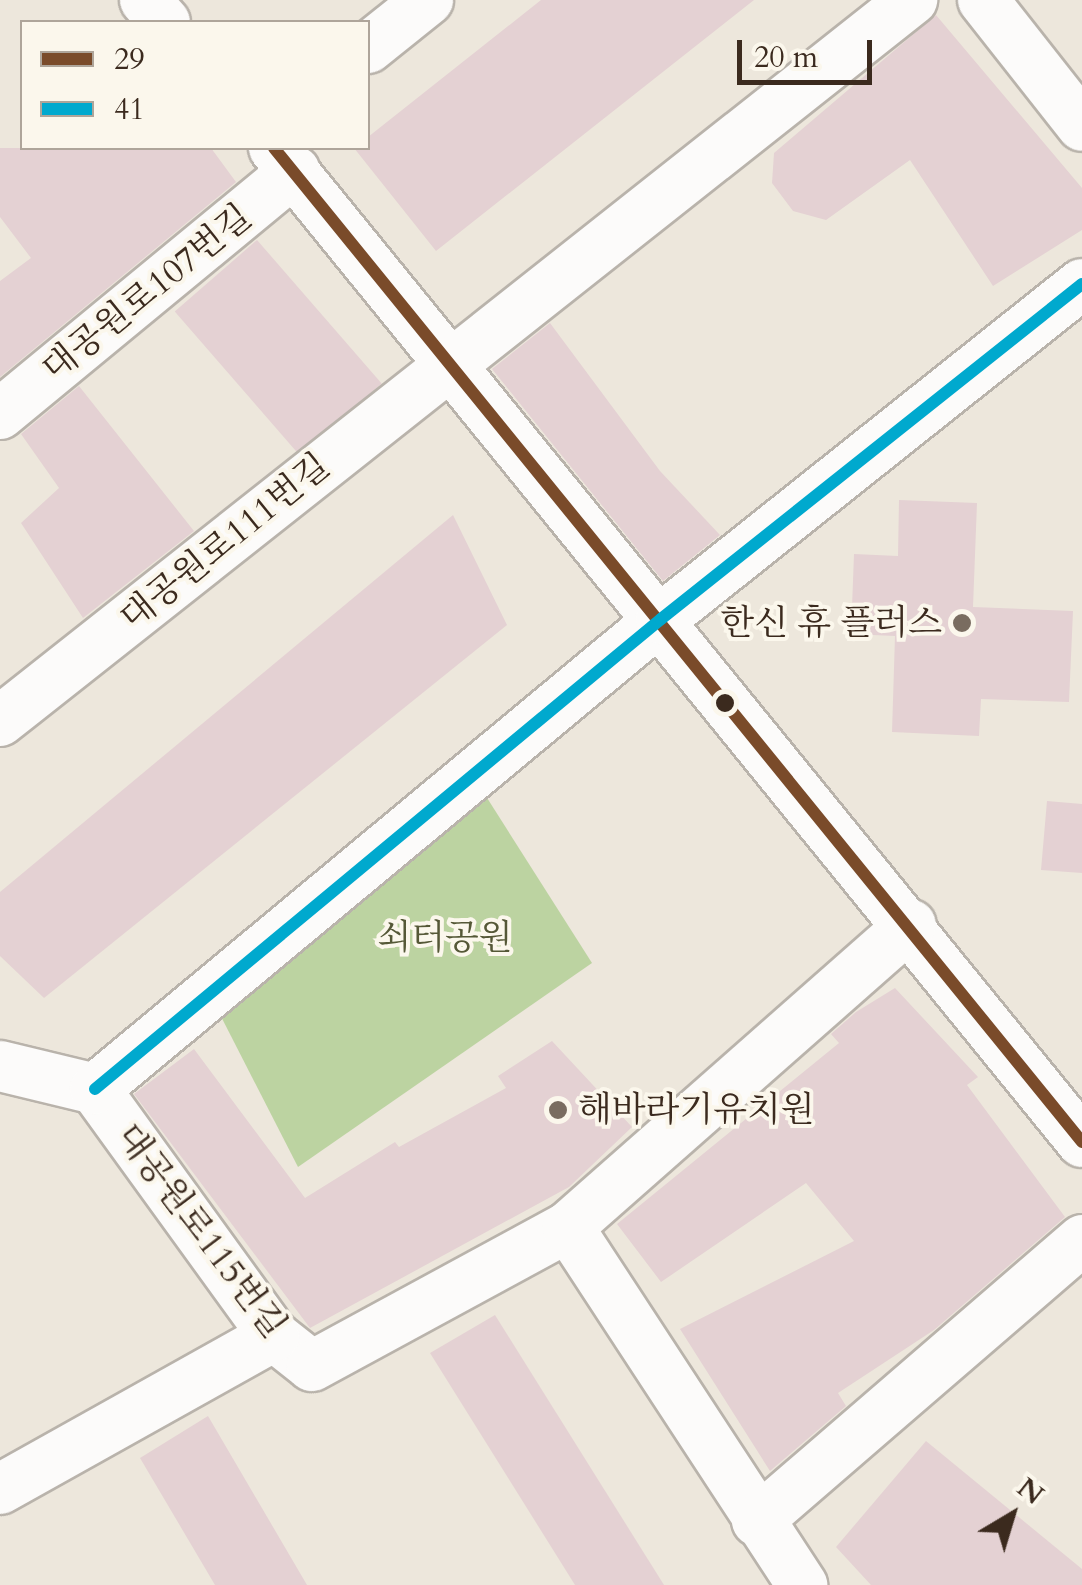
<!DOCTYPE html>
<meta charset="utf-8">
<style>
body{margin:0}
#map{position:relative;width:1082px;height:1585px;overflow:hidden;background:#ede7dc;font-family:Cardo,"Noto Serif KR",serif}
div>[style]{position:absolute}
.green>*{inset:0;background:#bcd3a1}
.building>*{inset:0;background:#e4d1d3;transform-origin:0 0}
.roads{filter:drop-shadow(2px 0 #b9b3ab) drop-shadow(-2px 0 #b9b3ab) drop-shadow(0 2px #b9b3ab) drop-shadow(0 -2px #b9b3ab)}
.minor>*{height:50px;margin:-25px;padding:0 25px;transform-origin:25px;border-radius:25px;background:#fcfbfa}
.bus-1>*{height:12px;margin:-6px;padding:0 6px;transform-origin:6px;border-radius:6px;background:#7a4b2a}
.bus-2>*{height:12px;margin:-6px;padding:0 6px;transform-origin:6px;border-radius:6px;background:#00a9ce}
.dots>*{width:28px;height:28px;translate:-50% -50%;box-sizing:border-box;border:5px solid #fbf7ec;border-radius:50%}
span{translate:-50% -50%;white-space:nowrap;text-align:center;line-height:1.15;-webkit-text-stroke:8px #fbf7ec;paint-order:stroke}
.street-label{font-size:35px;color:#3b2a1e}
.poi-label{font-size:35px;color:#3b2a1e}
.right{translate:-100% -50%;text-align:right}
.left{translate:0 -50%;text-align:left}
.park-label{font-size:35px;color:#555837}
.legend{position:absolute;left:20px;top:20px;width:350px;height:130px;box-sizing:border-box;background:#fbf7ec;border:2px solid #aea59a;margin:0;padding:12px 18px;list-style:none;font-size:30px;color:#3b2a1e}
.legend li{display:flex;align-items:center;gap:20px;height:50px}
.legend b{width:50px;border:2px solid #aea59a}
.north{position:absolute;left:962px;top:1465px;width:100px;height:100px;-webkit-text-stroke:8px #fbf7ec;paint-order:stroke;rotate:38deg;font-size:28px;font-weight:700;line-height:40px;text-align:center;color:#3b2a1e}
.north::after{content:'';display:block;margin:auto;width:35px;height:45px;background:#3b2a1e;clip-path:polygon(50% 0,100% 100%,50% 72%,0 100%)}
.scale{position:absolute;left:737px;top:40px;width:135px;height:45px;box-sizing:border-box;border:5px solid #3b2a1e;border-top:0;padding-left:12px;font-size:30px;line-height:35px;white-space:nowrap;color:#3b2a1e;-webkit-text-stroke:8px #fbf7ec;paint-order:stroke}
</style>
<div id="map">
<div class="green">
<div style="clip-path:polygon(475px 779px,592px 963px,298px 1167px,210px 995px)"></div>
</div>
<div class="building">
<div style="clip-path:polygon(541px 0,754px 0,436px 251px,354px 148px,368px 148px,368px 137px)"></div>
<div style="clip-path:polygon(936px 15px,1082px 188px,1082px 230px,993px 286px,910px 160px,826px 220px,793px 211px,772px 183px,774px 153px)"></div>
<div style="clip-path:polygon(0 148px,211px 148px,236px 182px,0 377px,0 281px,31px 258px,0 217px)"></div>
<div style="left:257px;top:240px;width:190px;height:109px;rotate:49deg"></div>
<div style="clip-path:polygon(550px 323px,660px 471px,720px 535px,663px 581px,492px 369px)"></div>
<div style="clip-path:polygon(79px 386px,194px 531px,83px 618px,21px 523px,59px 488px,21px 434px)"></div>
<div style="clip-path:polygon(899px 500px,977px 503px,973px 607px,1073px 611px,1069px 702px,981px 699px,979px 736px,892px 732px,895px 636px,851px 634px,854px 554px,898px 556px)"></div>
<div style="clip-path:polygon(453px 515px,507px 625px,44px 998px,0 956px,0 892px)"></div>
<div style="clip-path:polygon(1047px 801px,1082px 804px,1082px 873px,1041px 870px)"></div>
<div style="clip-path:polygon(895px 988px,978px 1077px,967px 1085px,1065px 1217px,934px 1330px,838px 1393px,846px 1406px,770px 1471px,680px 1329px,854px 1241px,806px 1183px,661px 1282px,617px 1224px,839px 1043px,831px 1034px,856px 1012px)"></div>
<div style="clip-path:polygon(552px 1041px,632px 1127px,569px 1187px,310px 1328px,134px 1094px,194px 1049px,305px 1198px,395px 1142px,399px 1147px,506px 1088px,498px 1076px)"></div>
<div style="clip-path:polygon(495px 1315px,664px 1585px,575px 1585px,430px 1353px)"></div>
<div style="clip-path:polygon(208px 1416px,307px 1585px,215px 1585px,140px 1458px)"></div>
<div style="clip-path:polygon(926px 1441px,1082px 1569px,1082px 1585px,871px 1585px,836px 1547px)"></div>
</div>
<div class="roads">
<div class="minor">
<div style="left:145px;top:0;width:30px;rotate:48deg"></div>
<div style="left:983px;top:0;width:160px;rotate:51.8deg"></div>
<div style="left:368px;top:48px;width:77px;rotate:-38.7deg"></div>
<div style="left:274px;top:148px;width:1281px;rotate:50.89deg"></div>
<div style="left:0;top:414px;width:382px;rotate:-39.5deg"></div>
<div style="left:0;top:721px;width:1163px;rotate:-38.33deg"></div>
<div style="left:0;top:1066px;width:98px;rotate:13.6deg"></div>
<div style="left:95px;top:1089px;width:305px;rotate:54.1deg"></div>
<div style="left:274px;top:1336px;width:48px;rotate:38.3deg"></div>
<div style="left:312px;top:1366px;width:291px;rotate:-28.5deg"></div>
<div style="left:568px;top:1227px;width:457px;rotate:-41.4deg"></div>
<div style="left:95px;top:1089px;width:736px;rotate:-39.71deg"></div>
<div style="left:661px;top:619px;width:538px;rotate:-38.51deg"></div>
<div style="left:568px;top:1227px;width:428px;rotate:56.8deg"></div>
<div style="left:0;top:1489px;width:314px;rotate:-29.2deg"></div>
<div style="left:757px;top:1521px;width:430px;rotate:-40.8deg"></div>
</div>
</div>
<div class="bus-1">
<div style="left:274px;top:148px;width:1281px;rotate:50.89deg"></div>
</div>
<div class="bus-2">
<div style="left:95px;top:1089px;width:736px;rotate:-39.71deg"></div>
<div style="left:661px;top:619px;width:538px;rotate:-38.51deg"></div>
</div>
<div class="dots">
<div style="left:962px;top:623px;background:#796c60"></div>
<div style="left:725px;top:703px;background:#3b2a1e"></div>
<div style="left:558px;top:1110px;background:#796c60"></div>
</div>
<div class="street-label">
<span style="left:147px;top:293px;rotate:-39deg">대공원로107번길</span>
<span style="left:225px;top:542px;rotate:-39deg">대공원로111번길</span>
<span style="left:201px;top:1231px;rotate:53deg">대공원로115번길</span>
</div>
<div class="poi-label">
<span class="right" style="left:942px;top:623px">한신 휴 플러스</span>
<span class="left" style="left:578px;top:1110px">해바라기유치원</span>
</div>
<div class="park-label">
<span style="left:445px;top:938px">쇠터공원</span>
</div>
<ul class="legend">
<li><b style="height:12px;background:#7a4b2a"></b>29</li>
<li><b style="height:12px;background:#00a9ce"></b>41</li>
</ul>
<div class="north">N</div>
<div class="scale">20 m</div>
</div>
